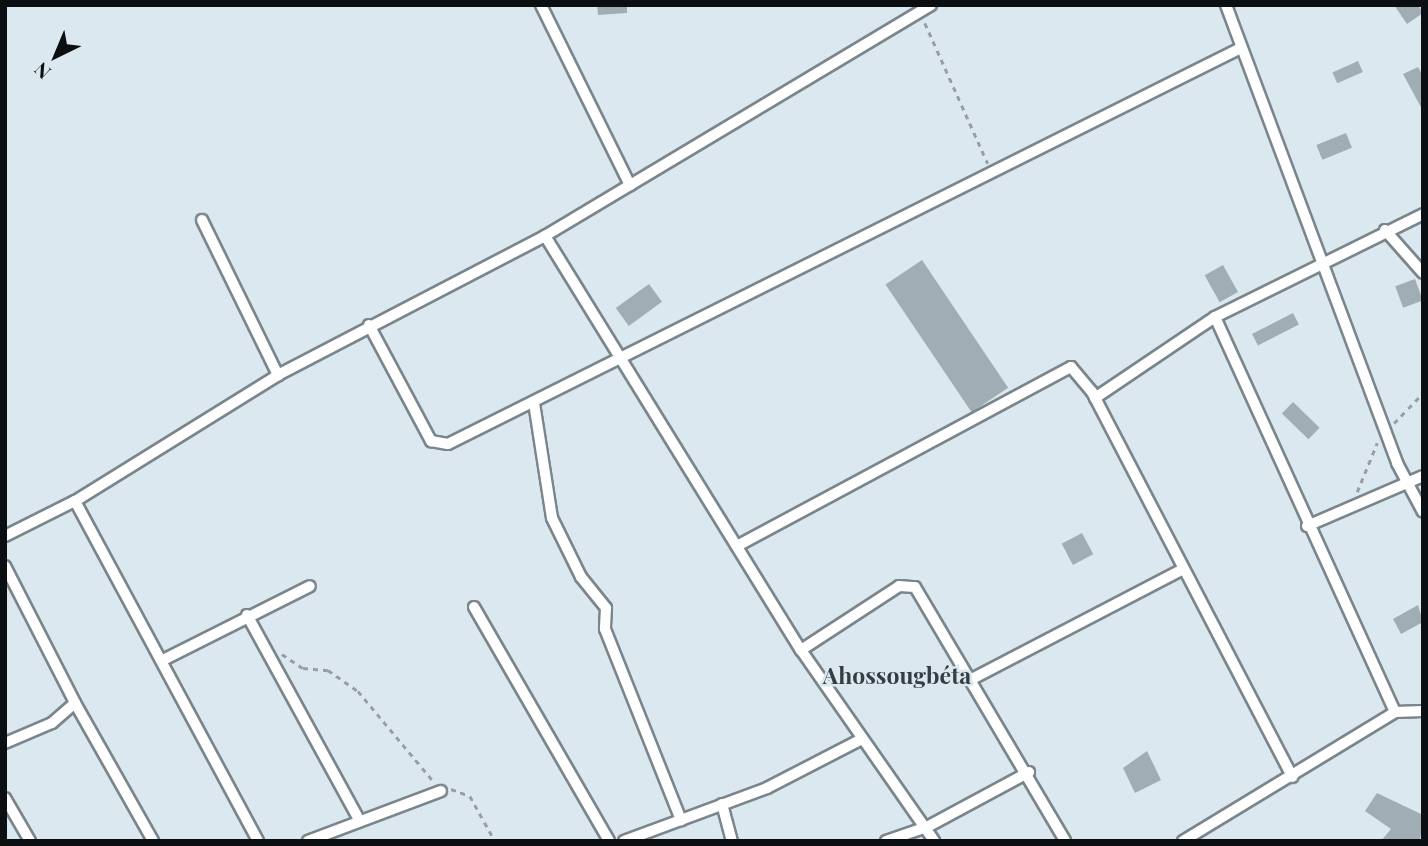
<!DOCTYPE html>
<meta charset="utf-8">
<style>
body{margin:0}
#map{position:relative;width:1428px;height:846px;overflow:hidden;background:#dce8f0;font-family:"Playfair Display",serif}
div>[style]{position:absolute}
.building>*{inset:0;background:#a1adb4;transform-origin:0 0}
.path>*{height:2.5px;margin-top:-1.25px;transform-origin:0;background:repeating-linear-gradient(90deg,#959fa5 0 5px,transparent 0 10px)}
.roads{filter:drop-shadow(2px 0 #7a858c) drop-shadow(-2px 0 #7a858c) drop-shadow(0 2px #7a858c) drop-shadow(0 -2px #7a858c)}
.street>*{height:10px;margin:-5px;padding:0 5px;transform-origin:5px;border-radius:5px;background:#fff}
span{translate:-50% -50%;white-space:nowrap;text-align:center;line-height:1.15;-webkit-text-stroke:5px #dce8f0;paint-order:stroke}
.quarter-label{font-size:23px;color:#333d43;font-weight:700}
.frame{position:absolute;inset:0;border:7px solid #0b0f12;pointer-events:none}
.north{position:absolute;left:21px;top:21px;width:70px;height:70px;-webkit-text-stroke:5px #dce8f0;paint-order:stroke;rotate:223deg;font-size:19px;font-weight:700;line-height:28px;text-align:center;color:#0b0f12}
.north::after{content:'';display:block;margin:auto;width:24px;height:32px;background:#0b0f12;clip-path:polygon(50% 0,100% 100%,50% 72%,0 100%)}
</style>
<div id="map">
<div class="building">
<div style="clip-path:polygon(597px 5px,627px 5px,627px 13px,598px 15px)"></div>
<div style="clip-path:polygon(1394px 5px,1418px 5px,1423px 13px,1407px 24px)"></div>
<div style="left:1358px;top:61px;width:12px;height:28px;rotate:66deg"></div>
<div style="clip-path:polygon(1418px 67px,1423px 76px,1423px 111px,1403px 74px)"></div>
<div style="left:1346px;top:133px;width:16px;height:32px;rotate:68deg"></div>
<div style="left:922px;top:260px;width:154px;height:44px;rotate:56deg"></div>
<div style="left:1223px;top:265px;width:31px;height:21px;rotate:61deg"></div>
<div style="left:1415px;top:279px;width:23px;height:21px;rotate:70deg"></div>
<div style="left:649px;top:284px;width:22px;height:41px;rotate:54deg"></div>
<div style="left:1293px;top:313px;width:13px;height:46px;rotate:63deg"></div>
<div style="left:1293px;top:402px;width:37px;height:16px;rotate:44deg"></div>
<div style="left:1082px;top:533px;width:24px;height:23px;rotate:62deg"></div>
<div style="clip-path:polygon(1418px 605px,1423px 622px,1401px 634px,1393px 619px)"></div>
<div style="clip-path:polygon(1147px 751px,1161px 780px,1135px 793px,1123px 768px)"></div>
<div style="clip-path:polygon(1377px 793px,1423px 815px,1420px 841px,1381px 841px,1391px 829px,1365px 811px)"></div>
</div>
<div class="path">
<div style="left:925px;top:23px;width:154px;rotate:65.9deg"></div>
<div style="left:1394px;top:423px;width:42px;rotate:-46deg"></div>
<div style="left:1357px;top:492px;width:53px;rotate:-67.8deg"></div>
<div style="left:282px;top:654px;width:25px;rotate:34deg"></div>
<div style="left:303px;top:668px;width:25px;rotate:5deg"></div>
<div style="left:328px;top:670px;width:37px;rotate:35deg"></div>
<div style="left:358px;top:691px;width:119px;rotate:50.1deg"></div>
<div style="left:451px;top:789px;width:20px;rotate:20deg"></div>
<div style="left:470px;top:796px;width:51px;rotate:60.9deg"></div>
</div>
<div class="roads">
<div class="street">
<div style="left:541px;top:5px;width:201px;rotate:63.7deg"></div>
<div style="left:1226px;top:5px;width:489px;rotate:69.5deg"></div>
<div style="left:1397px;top:463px;width:55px;rotate:62deg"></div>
<div style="left:202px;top:220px;width:173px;rotate:63.9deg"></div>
<div style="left:1385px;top:230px;width:57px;rotate:48.5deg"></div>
<div style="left:545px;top:236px;width:487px;rotate:58.3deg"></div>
<div style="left:801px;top:650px;width:233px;rotate:55.1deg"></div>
<div style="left:1215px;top:317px;width:434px;rotate:65.5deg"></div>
<div style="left:369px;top:325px;width:132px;rotate:61.9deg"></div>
<div style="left:431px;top:441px;width:17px;rotate:10deg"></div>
<div style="left:448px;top:444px;width:884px;rotate:-26.54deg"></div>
<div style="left:1095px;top:398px;width:145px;rotate:-34deg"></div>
<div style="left:1215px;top:317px;width:232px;rotate:-26.3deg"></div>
<div style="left:534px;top:403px;width:116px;rotate:81.1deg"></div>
<div style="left:552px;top:518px;width:66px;rotate:63.8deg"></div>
<div style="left:581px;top:577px;width:40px;rotate:51deg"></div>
<div style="left:606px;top:608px;width:21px;rotate:93deg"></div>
<div style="left:605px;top:629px;width:206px;rotate:68.3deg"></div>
<div style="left:75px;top:501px;width:386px;rotate:61.7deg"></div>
<div style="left:1307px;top:526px;width:126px;rotate:-23.3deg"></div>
<div style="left:5px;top:536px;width:78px;rotate:-26.6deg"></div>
<div style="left:75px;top:501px;width:239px;rotate:-31.8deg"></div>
<div style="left:278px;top:375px;width:301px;rotate:-27.5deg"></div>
<div style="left:545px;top:236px;width:450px;rotate:-30.9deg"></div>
<div style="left:737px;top:546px;width:379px;rotate:-28.2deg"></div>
<div style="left:1071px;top:367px;width:33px;rotate:50deg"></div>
<div style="left:1092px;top:392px;width:434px;rotate:62.5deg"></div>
<div style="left:5px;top:566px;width:154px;rotate:62.9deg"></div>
<div style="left:474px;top:607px;width:270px;rotate:60deg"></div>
<div style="left:247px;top:615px;width:235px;rotate:61.3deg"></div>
<div style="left:801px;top:650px;width:117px;rotate:-33.1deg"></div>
<div style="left:899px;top:586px;width:16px;rotate:4deg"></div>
<div style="left:915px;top:587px;width:295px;rotate:59.4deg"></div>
<div style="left:165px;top:659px;width:162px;rotate:-26.7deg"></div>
<div style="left:972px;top:679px;width:238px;rotate:-27.5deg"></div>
<div style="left:5px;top:743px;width:51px;rotate:-23.1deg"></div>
<div style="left:52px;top:723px;width:30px;rotate:-41deg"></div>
<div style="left:75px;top:703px;width:159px;rotate:60.5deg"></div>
<div style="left:5px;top:798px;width:50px;rotate:59.8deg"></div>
<div style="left:722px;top:804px;width:38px;rotate:75deg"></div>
<div style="left:308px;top:841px;width:142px;rotate:-20.6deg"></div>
<div style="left:624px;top:841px;width:153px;rotate:-20.3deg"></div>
<div style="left:767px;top:788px;width:105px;rotate:-27.3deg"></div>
<div style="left:886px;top:841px;width:43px;rotate:-18.9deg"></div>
<div style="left:927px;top:827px;width:116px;rotate:-28.3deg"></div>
<div style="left:1183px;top:841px;width:248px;rotate:-31.3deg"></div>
<div style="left:1395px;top:712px;width:28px;rotate:-2deg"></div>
</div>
</div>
<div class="quarter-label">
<span style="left:897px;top:675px">Ahossougbéta</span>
</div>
<div class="frame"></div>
<div class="north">N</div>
</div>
